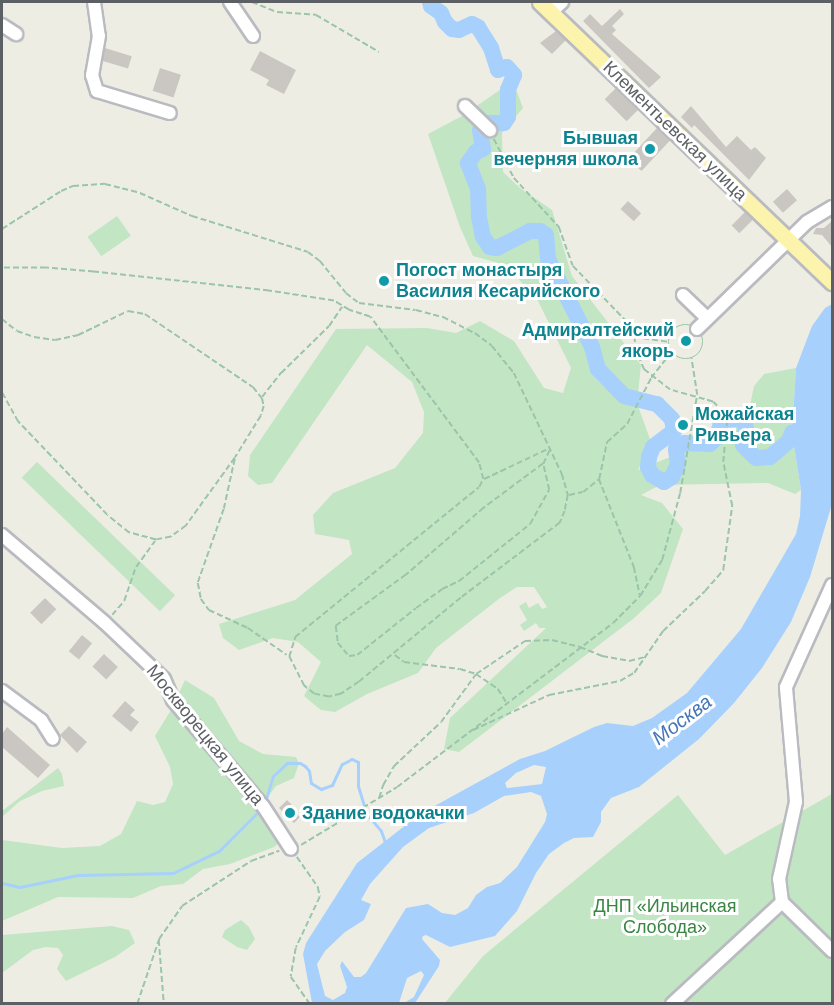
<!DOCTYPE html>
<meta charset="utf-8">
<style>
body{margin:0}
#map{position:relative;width:834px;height:1005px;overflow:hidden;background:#eeede4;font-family:Arial,sans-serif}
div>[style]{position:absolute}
.green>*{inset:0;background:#c2e5c4;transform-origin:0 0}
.water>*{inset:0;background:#a7d1fc}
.stream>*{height:3px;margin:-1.5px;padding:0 1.5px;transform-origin:1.5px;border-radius:1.5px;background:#a7d1fc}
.river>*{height:16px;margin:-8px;padding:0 8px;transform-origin:8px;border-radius:8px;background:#a7d1fc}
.building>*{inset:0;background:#cac7c2;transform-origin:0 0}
.path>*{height:1.5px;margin-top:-0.75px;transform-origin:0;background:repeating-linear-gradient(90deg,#9bc5aa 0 6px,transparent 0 9px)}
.path>.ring{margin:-0.75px;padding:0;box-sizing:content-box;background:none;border:1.5px solid #9bc5aa;border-radius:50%}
.roads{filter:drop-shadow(2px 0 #b9bbc0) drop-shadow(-2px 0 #b9bbc0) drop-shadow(0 2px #b9bbc0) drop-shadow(0 -2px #b9bbc0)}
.minor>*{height:12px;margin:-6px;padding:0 6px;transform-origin:6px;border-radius:6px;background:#fff}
.major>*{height:15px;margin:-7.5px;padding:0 7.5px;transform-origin:7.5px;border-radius:7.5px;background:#fcf4ac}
.dots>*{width:16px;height:16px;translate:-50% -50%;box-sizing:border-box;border:3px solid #fff;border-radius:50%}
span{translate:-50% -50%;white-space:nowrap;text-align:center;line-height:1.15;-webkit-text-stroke:6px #fff;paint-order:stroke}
.street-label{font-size:18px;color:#5c5f64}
.culture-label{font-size:18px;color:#0d838f;font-weight:700}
.right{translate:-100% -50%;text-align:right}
.left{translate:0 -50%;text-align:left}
.park-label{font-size:18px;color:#398642}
.water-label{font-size:20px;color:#4777b6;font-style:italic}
.frame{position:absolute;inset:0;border:3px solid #5c5f64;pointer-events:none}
</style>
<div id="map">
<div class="green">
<div style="clip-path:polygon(513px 81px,523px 108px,502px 133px,503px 172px,520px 188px,552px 210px,572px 276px,641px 365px,637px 403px,651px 442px,638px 470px,732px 432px,748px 415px,754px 386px,764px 374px,796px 368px,792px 433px,801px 490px,795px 494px,768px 483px,660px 485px,641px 495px,662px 503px,683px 529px,661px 593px,633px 619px,459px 752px,444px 749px,450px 718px,546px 628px,539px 628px,536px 623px,524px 631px,520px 625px,527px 620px,519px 606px,526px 602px,529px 608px,538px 603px,542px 609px,547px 607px,534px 587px,517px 587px,500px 598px,436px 648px,418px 673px,367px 694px,335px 712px,321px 710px,304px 696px,321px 662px,298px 642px,273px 638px,239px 650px,223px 638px,219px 624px,295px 600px,352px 554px,349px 540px,315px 534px,313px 515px,333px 493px,395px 468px,423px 433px,424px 412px,412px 382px,367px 345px,272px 483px,258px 485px,248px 476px,250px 455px,336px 329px,427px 328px,456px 333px,480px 321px,514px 341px,544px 388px,563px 393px,571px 368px,538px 301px,506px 265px,473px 256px,460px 227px,428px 134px,462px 116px)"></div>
<div style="left:117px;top:216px;width:24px;height:36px;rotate:55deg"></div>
<div style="left:37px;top:462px;width:192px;height:22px;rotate:44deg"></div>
<div style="clip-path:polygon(185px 680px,214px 698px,239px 741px,263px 754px,296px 757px,299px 763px,294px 778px,276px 786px,267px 798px,288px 835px,274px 847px,230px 864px,203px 869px,183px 884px,161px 886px,133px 898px,58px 897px,2px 921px,2px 840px,62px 848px,100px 846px,121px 834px,137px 801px,153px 805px,165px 802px,173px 784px,170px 767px,155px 736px,171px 710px)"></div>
<div style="clip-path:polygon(58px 768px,62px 774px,64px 786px,42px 791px,20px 801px,2px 817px,2px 811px)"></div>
<div style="clip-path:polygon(832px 794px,832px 1003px,444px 1004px,483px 956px,678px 795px,725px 855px)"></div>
<div style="clip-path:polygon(241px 920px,249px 927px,255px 939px,247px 950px,237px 947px,222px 937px,225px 930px)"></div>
<div style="clip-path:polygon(112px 926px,129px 930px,135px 943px,115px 957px,66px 981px,57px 969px,63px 955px,58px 948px,46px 947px,33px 950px,2px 973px,2px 935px)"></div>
</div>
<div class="water">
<div style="clip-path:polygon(evenodd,832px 304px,832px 504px,810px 577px,791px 622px,762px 668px,734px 703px,699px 739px,639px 787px,611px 798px,601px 812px,601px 822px,593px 837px,574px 838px,564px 843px,549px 854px,536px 873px,517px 911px,495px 936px,450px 947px,426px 935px,423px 936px,422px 939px,440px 960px,439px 966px,415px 1003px,404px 1003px,414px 997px,424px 975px,421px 971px,407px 978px,399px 1003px,312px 1003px,303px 954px,306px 943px,357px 863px,420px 814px,520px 759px,545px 751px,594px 727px,607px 723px,633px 726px,652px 718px,687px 693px,741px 629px,796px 534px,800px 516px,801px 490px,792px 433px,796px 368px,812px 326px,825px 308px,832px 304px,534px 765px,546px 767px,542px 784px,507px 788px,505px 783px,516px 773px,534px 765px,832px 304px,531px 792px,541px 796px,547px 814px,545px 822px,517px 867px,500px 883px,487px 887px,476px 895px,468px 908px,455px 915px,442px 913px,428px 904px,406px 908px,366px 973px,361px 977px,354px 977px,342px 961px,340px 966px,347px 987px,345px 993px,333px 1000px,325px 996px,317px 964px,325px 951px,345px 932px,364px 920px,371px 904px,361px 900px,370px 884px,403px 847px,429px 828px,474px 813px,504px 796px,531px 792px)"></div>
</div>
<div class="stream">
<div style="left:265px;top:802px;width:27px;rotate:-73deg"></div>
<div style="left:273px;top:776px;width:19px;rotate:-43deg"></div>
<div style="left:287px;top:763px;width:13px"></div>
<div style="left:300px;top:763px;width:6px;rotate:31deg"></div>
<div style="left:305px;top:766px;width:6px;rotate:51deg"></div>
<div style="left:309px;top:771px;width:12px;rotate:81deg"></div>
<div style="left:311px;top:783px;width:12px;rotate:31deg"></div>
<div style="left:321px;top:789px;width:12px;rotate:-20deg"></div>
<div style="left:332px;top:785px;width:23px;rotate:-65deg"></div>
<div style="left:342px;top:764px;width:11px;rotate:-27deg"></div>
<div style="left:352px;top:759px;width:7px;rotate:27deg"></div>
<div style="left:358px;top:762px;width:24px;rotate:90deg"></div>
<div style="left:358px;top:786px;width:28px;rotate:73deg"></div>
<div style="left:366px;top:813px;width:23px;rotate:50deg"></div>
<div style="left:381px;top:831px;width:12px;rotate:70deg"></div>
<div style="left:2px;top:883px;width:18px;rotate:13deg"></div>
<div style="left:20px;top:887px;width:59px;rotate:-11.7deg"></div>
<div style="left:78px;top:875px;width:95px;rotate:-1.2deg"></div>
<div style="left:173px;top:873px;width:51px;rotate:-25.6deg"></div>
<div style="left:219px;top:851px;width:61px;rotate:-45deg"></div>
</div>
<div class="river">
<div style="left:430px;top:2px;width:4px;rotate:76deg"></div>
<div style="left:431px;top:6px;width:12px;rotate:35deg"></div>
<div style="left:441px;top:13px;width:10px;rotate:66deg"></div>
<div style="left:445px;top:22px;width:10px;rotate:45deg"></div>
<div style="left:452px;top:29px;width:7px;rotate:8deg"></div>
<div style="left:459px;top:30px;width:14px;rotate:-25deg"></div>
<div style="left:472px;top:24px;width:7px;rotate:27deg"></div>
<div style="left:478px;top:27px;width:25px;rotate:58deg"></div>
<div style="left:491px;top:48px;width:23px;rotate:72deg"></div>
<div style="left:498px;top:70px;width:9px;rotate:-18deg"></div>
<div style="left:507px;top:67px;width:11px;rotate:49deg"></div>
<div style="left:514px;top:75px;width:16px;rotate:112deg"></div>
<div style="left:508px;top:90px;width:27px;rotate:90deg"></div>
<div style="left:508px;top:117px;width:7px;rotate:124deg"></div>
<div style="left:504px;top:123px;width:18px;rotate:180deg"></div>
<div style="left:486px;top:123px;width:9px;rotate:131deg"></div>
<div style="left:480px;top:130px;width:19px;rotate:81deg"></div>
<div style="left:483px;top:149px;width:8px;rotate:157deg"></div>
<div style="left:476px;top:152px;width:14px;rotate:126deg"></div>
<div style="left:468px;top:163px;width:28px;rotate:69deg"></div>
<div style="left:478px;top:189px;width:28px;rotate:88deg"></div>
<div style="left:479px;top:217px;width:20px;rotate:79deg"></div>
<div style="left:483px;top:237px;width:12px;rotate:55deg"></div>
<div style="left:490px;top:247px;width:7px;rotate:8deg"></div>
<div style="left:497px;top:248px;width:37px;rotate:-27deg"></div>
<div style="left:530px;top:231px;width:10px"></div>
<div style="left:540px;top:231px;width:7px;rotate:34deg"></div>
<div style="left:546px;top:235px;width:24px;rotate:85deg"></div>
<div style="left:548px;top:259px;width:98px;rotate:63.4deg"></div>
<div style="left:592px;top:347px;width:23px;rotate:75deg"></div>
<div style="left:598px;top:369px;width:37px;rotate:46deg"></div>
<div style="left:624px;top:396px;width:34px;rotate:14deg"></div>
<div style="left:657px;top:404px;width:21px;rotate:45deg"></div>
<div style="left:672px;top:419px;width:12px;rotate:81deg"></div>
<div style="left:674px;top:431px;width:26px;rotate:143deg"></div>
<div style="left:653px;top:447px;width:11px;rotate:112deg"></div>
<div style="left:649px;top:457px;width:10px;rotate:96deg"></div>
<div style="left:648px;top:467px;width:9px;rotate:63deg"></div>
<div style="left:652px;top:475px;width:14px;rotate:30deg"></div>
<div style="left:664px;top:482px;width:9px;rotate:-32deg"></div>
<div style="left:672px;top:477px;width:14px;rotate:-65deg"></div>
<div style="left:678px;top:464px;width:15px;rotate:-98deg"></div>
<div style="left:676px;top:449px;width:10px;rotate:-37deg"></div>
<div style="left:684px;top:443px;width:26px;rotate:2deg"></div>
<div style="left:710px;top:444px;width:10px;rotate:-45deg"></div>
<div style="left:717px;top:437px;width:18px;rotate:-74deg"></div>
<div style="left:722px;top:420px;width:21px;rotate:-3deg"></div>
<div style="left:743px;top:419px;width:9px;rotate:72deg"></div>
<div style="left:746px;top:428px;width:17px;rotate:100deg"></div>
<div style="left:743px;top:445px;width:18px;rotate:45deg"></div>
<div style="left:756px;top:458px;width:14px;rotate:-4deg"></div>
<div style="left:770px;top:457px;width:25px;rotate:-40deg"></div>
<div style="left:789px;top:441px;width:9px;rotate:-69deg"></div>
<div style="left:792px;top:433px;width:21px;rotate:3deg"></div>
</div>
<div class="building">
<div style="clip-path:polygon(620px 9px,624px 14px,612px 26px,616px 30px,612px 34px,661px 77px,649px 88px,583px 21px,590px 14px,602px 26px)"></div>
<div style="clip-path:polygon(556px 31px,566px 40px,552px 54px,540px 43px)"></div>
<div style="left:105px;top:48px;width:28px;height:13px;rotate:17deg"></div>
<div style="clip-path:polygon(260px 51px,296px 70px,284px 94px,266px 85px,269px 80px,250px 70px)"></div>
<div style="left:160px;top:68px;width:22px;height:24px;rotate:18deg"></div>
<div style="left:616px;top:88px;width:31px;height:16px;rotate:45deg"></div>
<div style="clip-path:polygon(691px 106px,726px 147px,737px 136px,751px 150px,755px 147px,766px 158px,749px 180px,694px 125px,692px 128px,681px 117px)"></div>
<div style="left:657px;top:128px;width:18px;height:42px;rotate:43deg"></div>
<div style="left:787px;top:189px;width:15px;height:19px;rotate:48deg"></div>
<div style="left:628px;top:201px;width:18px;height:11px;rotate:43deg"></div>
<div style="left:745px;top:212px;width:11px;height:19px;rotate:45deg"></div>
<div style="clip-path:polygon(832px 221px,832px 247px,822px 235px,813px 234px,816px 228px,824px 228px)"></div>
<div style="left:45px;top:598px;width:16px;height:21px;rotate:45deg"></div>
<div style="left:82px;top:635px;width:13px;height:21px;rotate:39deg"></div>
<div style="left:104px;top:654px;width:19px;height:17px;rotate:43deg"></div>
<div style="clip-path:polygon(125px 701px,135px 710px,130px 715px,139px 722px,131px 732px,112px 716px)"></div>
<div style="clip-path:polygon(69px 726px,87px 742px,77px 753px,60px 735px)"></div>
<div style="clip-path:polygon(7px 727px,50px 765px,38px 778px,2px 747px,2px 734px)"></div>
<div style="clip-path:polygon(287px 800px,292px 805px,290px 807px,300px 817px,294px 823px,279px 808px)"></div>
</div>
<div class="path">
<div style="left:252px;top:2px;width:27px;rotate:22deg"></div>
<div style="left:277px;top:12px;width:39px;rotate:4deg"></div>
<div style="left:316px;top:15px;width:73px;rotate:30.4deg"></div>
<div style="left:494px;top:139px;width:44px;rotate:62.9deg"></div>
<div style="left:514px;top:178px;width:67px;rotate:47.4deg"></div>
<div style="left:559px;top:227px;width:41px;rotate:70.3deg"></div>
<div style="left:573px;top:266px;width:78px;rotate:46deg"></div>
<div style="left:627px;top:322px;width:17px;rotate:65deg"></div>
<div style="left:2px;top:229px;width:70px;rotate:-32.8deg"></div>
<div style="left:61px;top:191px;width:13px;rotate:-23deg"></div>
<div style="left:73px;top:186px;width:32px;rotate:-4deg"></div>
<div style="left:105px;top:184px;width:36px;rotate:14deg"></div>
<div style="left:140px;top:193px;width:57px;rotate:23.9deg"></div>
<div style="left:192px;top:216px;width:121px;rotate:17.2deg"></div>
<div style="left:308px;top:252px;width:15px;rotate:37deg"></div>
<div style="left:320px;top:261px;width:41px;rotate:50.9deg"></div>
<div style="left:346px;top:293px;width:16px;rotate:38deg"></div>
<div style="left:359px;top:303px;width:57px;rotate:7deg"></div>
<div style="left:416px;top:310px;width:28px;rotate:15deg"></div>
<div style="left:443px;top:317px;width:36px;rotate:27deg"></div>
<div style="left:475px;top:333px;width:21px;rotate:37deg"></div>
<div style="left:492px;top:346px;width:35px;rotate:51deg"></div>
<div style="left:514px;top:373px;width:112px;rotate:64.6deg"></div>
<div style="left:562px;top:474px;width:22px;rotate:74deg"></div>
<div style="left:568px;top:495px;width:16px;rotate:101deg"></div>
<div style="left:565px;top:511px;width:13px;rotate:113deg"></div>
<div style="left:560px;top:523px;width:124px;rotate:142.9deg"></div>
<div style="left:461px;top:598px;width:132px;rotate:140.5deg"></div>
<div style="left:359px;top:682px;width:22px;rotate:146deg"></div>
<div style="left:341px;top:694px;width:12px;rotate:166deg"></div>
<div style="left:329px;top:697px;width:15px;rotate:-169deg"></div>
<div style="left:314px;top:694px;width:13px;rotate:-141deg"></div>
<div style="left:304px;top:686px;width:33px;rotate:-117deg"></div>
<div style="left:289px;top:657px;width:21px;rotate:-73deg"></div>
<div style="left:295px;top:637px;width:237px;rotate:-39.2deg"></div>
<div style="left:479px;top:487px;width:9px;rotate:-63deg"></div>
<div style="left:483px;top:479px;width:16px;rotate:-104deg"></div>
<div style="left:479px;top:463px;width:182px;rotate:-126.7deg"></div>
<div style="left:370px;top:317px;width:22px;rotate:-162deg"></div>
<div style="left:349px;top:310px;width:17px;rotate:-149deg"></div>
<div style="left:334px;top:301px;width:66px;rotate:-171.3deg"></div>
<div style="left:269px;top:291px;width:176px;rotate:-173.8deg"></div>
<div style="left:94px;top:272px;width:48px;rotate:-175.2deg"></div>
<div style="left:46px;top:268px;width:44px;rotate:180deg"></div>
<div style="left:2px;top:319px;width:19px;rotate:39deg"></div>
<div style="left:17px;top:331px;width:18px;rotate:19deg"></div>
<div style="left:34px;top:337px;width:21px;rotate:8deg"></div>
<div style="left:55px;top:340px;width:24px;rotate:-12deg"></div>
<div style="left:78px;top:335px;width:55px;rotate:-25.6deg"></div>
<div style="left:128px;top:311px;width:17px;rotate:10deg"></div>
<div style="left:145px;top:314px;width:130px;rotate:34.1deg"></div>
<div style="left:253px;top:387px;width:14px;rotate:51deg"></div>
<div style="left:262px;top:398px;width:8px;rotate:76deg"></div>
<div style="left:264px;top:406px;width:10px;rotate:107deg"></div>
<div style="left:261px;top:416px;width:49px;rotate:121.8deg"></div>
<div style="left:235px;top:458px;width:84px;rotate:125.8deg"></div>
<div style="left:186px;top:526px;width:19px;rotate:144deg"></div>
<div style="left:171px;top:537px;width:15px;rotate:169deg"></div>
<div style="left:156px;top:540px;width:28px;rotate:-165deg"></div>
<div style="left:129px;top:533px;width:28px;rotate:-141deg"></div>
<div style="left:107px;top:515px;width:129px;rotate:-133.7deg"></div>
<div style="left:18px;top:422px;width:33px;rotate:-119deg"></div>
<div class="ring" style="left:669px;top:325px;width:32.5px;height:32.5px"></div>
<div style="left:262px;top:397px;width:31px;rotate:-52deg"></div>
<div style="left:281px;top:373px;width:67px;rotate:-44.4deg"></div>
<div style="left:329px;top:326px;width:23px;rotate:-56deg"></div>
<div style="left:235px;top:459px;width:51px;rotate:102.4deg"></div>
<div style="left:224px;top:509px;width:78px;rotate:109.4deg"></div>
<div style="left:198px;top:583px;width:16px;rotate:79deg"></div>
<div style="left:201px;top:599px;width:14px;rotate:54deg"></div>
<div style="left:209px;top:610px;width:43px;rotate:24.8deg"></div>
<div style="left:248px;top:628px;width:47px;rotate:34.7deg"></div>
<div style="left:543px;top:464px;width:74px;rotate:143.3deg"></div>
<div style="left:484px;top:508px;width:103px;rotate:139.3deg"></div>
<div style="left:406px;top:575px;width:87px;rotate:143.9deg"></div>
<div style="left:336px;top:626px;width:17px;rotate:83deg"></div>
<div style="left:338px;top:643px;width:17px;rotate:50deg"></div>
<div style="left:349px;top:656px;width:8px;rotate:-7deg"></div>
<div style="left:357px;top:655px;width:75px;rotate:-38.5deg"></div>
<div style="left:416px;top:608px;width:32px;rotate:-36deg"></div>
<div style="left:442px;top:589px;width:19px;rotate:-25deg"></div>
<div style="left:459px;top:581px;width:91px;rotate:-38.8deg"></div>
<div style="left:530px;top:524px;width:39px;rotate:-61deg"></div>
<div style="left:549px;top:490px;width:27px;rotate:-103deg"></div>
<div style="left:543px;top:464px;width:17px;rotate:-65deg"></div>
<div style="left:484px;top:479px;width:73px;rotate:-25.2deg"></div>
<div style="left:599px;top:479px;width:95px;rotate:68.3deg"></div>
<div style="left:634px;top:567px;width:29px;rotate:78deg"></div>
<div style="left:569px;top:495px;width:14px;rotate:-12deg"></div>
<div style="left:583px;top:492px;width:21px;rotate:-39deg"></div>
<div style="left:599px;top:479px;width:38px;rotate:-78deg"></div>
<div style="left:607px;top:442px;width:27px;rotate:-42deg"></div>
<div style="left:627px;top:424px;width:52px;rotate:-62.4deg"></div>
<div style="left:651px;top:378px;width:34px;rotate:-52deg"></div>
<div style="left:112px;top:615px;width:18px;rotate:-49deg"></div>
<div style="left:124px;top:601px;width:36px;rotate:-71deg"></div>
<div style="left:136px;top:567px;width:32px;rotate:-54deg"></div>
<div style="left:395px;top:655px;width:11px;rotate:38deg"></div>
<div style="left:404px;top:662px;width:56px;rotate:7.1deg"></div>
<div style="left:460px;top:669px;width:17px;rotate:17deg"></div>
<div style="left:476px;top:674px;width:27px;rotate:34deg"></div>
<div style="left:498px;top:689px;width:15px;rotate:58deg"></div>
<div style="left:473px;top:730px;width:84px;rotate:-24.7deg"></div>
<div style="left:549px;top:695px;width:72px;rotate:-11.2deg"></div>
<div style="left:620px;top:681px;width:16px;rotate:-30deg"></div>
<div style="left:634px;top:673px;width:51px;rotate:-55.4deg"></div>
<div style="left:663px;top:631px;width:58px;rotate:-43.6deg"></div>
<div style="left:705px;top:591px;width:28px;rotate:-49deg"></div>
<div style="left:723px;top:570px;width:65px;rotate:-82deg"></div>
<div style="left:732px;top:506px;width:45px;rotate:-101.6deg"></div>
<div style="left:723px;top:462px;width:42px;rotate:-84.6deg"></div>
<div style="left:727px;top:420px;width:9px;rotate:-117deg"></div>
<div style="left:723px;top:412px;width:14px;rotate:-135deg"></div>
<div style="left:713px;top:402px;width:45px;rotate:-164.4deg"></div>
<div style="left:670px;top:390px;width:33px;rotate:-142deg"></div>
<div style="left:644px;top:370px;width:21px;rotate:-113deg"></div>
<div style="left:636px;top:351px;width:14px;rotate:-98deg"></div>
<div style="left:634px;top:337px;width:35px;rotate:8deg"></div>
<div style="left:379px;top:798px;width:14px;rotate:-73deg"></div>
<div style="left:383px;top:785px;width:22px;rotate:-60deg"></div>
<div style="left:394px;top:766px;width:64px;rotate:-43.1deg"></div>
<div style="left:441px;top:722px;width:59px;rotate:-53.9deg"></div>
<div style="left:476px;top:674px;width:59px;rotate:-34deg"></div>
<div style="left:525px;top:641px;width:27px;rotate:-2deg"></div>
<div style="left:552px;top:640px;width:29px;rotate:14deg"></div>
<div style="left:580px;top:647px;width:24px;rotate:22deg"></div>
<div style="left:602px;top:656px;width:27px;rotate:10deg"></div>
<div style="left:629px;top:661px;width:16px;rotate:-14deg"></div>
<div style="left:301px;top:845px;width:112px;rotate:-31.1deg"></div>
<div style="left:397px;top:787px;width:271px;rotate:-37.2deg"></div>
<div style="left:613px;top:623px;width:38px;rotate:-45deg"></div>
<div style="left:640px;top:596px;width:42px;rotate:-58.6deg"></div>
<div style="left:662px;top:560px;width:69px;rotate:-75deg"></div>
<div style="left:680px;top:493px;width:99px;rotate:-80.2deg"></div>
<div style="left:697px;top:395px;width:37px;rotate:-99deg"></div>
<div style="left:297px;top:857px;width:37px;rotate:55deg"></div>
<div style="left:318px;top:887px;width:10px;rotate:79deg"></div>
<div style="left:320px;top:897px;width:56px;rotate:115.2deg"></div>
<div style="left:296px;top:948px;width:29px;rotate:100deg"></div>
<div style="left:291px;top:977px;width:33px;rotate:55deg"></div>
<div style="left:159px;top:940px;width:64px;rotate:85.5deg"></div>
<div style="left:137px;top:1004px;width:69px;rotate:-71.3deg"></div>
<div style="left:159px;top:939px;width:40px;rotate:-55.1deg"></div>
<div style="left:182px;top:906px;width:82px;rotate:-33.1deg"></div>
<div style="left:251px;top:861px;width:30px;rotate:-20deg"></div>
</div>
<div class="roads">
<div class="minor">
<div style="left:94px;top:2px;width:34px;rotate:82deg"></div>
<div style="left:99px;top:36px;width:40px;rotate:100deg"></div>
<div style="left:92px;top:75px;width:17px;rotate:73deg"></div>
<div style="left:97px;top:91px;width:76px;rotate:16.8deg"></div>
<div style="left:230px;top:2px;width:41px;rotate:55.9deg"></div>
<div style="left:551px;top:12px;width:15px;rotate:-42deg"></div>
<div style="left:2px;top:25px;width:17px;rotate:33deg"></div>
<div style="left:465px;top:106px;width:35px;rotate:44deg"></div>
<div style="left:683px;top:295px;width:33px;rotate:44deg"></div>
<div style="left:697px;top:329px;width:153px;rotate:-44.2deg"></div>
<div style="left:807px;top:222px;width:29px;rotate:-31deg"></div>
<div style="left:2px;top:535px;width:135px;rotate:40.5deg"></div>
<div style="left:105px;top:623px;width:81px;rotate:43.5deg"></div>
<div style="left:164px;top:679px;width:23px;rotate:67deg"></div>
<div style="left:173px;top:700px;width:139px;rotate:49.7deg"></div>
<div style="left:263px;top:806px;width:51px;rotate:56.9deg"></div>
<div style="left:2px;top:691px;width:49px;rotate:36.6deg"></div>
<div style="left:41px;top:720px;width:22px;rotate:58deg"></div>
<div style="left:782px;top:902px;width:23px;rotate:-97deg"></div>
<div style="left:779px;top:879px;width:79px;rotate:-77.6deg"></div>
<div style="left:796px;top:802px;width:115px;rotate:-95deg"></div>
<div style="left:786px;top:687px;width:112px;rotate:-65.7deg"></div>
<div style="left:672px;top:1004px;width:150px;rotate:-42.8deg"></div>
<div style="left:782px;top:902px;width:70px;rotate:44.4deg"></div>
</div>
<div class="major">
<div style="left:540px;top:2px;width:405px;rotate:43.8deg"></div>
</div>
</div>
<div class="dots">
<div style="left:650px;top:149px;background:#0f9aa8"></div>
<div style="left:384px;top:281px;background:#0f9aa8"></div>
<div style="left:686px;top:341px;background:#0f9aa8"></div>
<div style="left:683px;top:425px;background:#0f9aa8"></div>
<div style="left:290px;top:813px;background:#0f9aa8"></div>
</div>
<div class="street-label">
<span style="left:675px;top:131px;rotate:44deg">Клементьевская улица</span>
<span style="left:205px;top:735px;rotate:51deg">Москворецкая улица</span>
</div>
<div class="culture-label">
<span class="right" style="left:638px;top:149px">Бывшая<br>вечерняя школа</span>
<span class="left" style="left:396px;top:281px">Погост монастыря<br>Василия Кесарийского</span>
<span class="right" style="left:674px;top:341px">Адмиралтейский<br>якорь</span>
<span class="left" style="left:695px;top:425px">Можайская<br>Ривьера</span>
<span class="left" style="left:302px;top:813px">Здание водокачки</span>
</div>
<div class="park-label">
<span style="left:665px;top:917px">ДНП «Ильинская<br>Слобода»</span>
</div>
<div class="water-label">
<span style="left:682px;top:720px;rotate:-37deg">Москва</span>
</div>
<div class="frame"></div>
</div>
